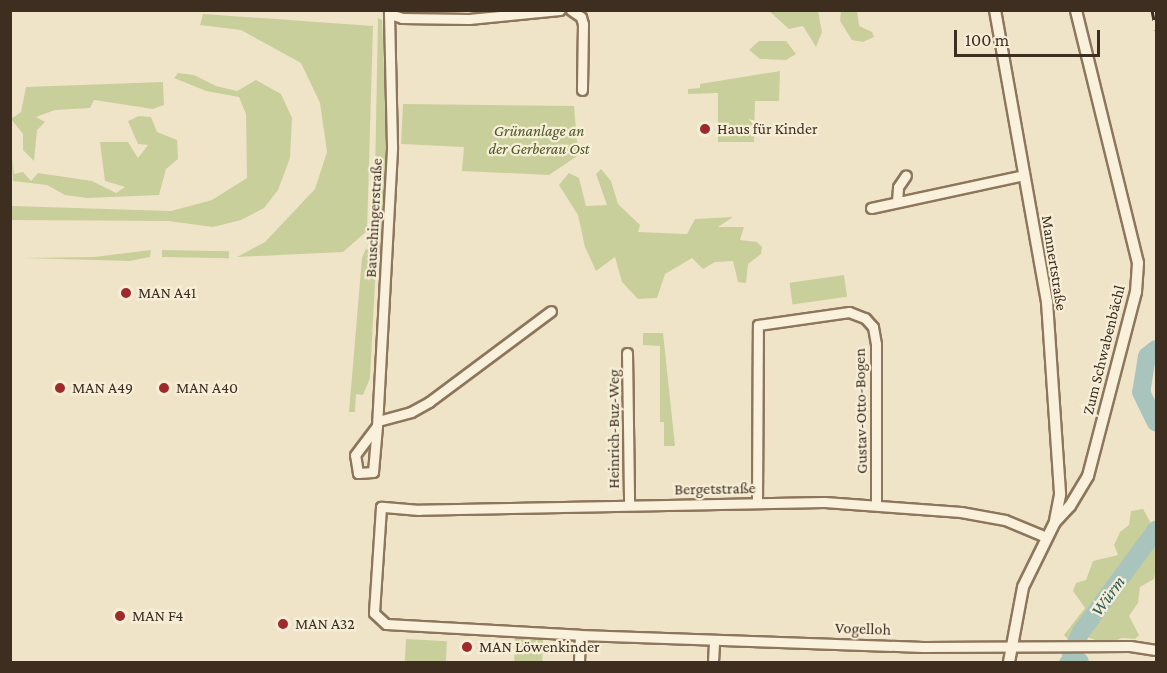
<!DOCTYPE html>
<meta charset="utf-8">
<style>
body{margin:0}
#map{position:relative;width:1167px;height:673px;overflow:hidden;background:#f0e4c8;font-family:"Crimson Pro",serif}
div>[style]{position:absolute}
.green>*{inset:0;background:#c9cf9b;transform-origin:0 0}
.canal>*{height:10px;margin:-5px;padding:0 5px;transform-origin:5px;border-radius:5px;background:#a9c4bc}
.river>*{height:18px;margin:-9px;padding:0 9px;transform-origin:9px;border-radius:9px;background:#a9c4bc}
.roads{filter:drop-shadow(2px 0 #8d765c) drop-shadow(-2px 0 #8d765c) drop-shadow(0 2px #8d765c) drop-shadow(0 -2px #8d765c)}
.minor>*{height:9px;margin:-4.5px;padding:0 4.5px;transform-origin:4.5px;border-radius:4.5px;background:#faf1dc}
.tertiary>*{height:10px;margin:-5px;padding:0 5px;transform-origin:5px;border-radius:5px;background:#faf1dc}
.rail>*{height:3px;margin-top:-1.5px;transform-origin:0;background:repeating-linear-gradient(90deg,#3d2e20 0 10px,transparent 0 20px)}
.dots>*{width:16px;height:16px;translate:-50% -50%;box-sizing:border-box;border:3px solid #f7eed8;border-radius:50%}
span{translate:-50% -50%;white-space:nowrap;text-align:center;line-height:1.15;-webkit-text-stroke:4.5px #f7eed8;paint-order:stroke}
.poi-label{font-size:16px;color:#3d2e20}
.left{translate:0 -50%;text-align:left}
.park-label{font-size:16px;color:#4d5a26;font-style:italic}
.street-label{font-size:16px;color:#3d2e20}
.water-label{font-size:18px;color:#2f5d5a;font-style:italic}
.frame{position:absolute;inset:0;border:12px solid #3d2e20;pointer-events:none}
.scale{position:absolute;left:954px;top:30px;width:146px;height:27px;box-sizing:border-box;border:3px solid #3d2e20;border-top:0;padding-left:8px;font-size:18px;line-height:21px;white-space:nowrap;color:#3d2e20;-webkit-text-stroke:4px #f7eed8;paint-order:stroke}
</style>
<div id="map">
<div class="green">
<div style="clip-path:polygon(769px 11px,818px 11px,822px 32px,816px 47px,803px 26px,789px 29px)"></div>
<div style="clip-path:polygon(841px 11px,857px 11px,859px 26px,872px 32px,874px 37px,863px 42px,852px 40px,840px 21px)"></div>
<div style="clip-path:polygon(203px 14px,373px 26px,367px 231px,343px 252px,237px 257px,265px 242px,315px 189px,327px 152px,320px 103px,301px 63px,241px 30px,200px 25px)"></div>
<div style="clip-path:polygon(378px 18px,382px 20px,387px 140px,382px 248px,376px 263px,370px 378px,363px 395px,356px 394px,355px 412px,349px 412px,362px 258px,374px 229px)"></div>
<div style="clip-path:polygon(759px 41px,786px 41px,796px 54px,786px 60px,760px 59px,749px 50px)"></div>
<div style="clip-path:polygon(780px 71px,779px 101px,755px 101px,754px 142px,718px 142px,718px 93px,688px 94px,688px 89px,700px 88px,700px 84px)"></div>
<div style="clip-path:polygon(178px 73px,194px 75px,216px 86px,237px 91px,256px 80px,281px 94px,292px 118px,290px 158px,278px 190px,264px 208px,241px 220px,213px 227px,168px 221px,11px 220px,12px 206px,171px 211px,212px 200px,247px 178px,246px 114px,239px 97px,206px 91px,174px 78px)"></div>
<div style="clip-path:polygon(163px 82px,164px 105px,153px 109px,94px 100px,90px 108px,55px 110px,36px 117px,45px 122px,37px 130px,34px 161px,23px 150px,23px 134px,11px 119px,21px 112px,26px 87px)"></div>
<div style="clip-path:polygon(403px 104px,574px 106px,577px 142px,583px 152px,549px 175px,462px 171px,464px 147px,401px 144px)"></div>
<div style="clip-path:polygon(139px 116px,151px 117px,157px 132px,177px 140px,178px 159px,166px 169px,159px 195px,87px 198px,65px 195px,47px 185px,13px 181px,12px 157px,14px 174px,23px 172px,31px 181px,38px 173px,92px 181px,116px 193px,125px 187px,105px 181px,100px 142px,128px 142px,138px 158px,148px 145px,138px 144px,128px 121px)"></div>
<div style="clip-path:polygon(601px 169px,611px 181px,618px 204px,640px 225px,638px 232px,687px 234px,695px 219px,733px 217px,718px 227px,744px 227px,740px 240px,757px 242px,762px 247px,761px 254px,748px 264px,746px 283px,738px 282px,733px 261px,715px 262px,703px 269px,692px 258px,665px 274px,657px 298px,638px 299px,622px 282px,615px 257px,596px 271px,585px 247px,578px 215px,559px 185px,569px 173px,579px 178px,586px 206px,607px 205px,596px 174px)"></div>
<div style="clip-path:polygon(151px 250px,150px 257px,130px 261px,22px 258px,94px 257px)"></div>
<div style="left:162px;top:250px;width:67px;height:7px;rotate:1deg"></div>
<div style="left:844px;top:275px;width:22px;height:55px;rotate:82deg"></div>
<div style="clip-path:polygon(643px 333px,663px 333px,675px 446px,664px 446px,664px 422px,660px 422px,660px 346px,643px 345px)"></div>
<div style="clip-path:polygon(1143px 509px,1153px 527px,1156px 525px,1156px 567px,1154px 579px,1140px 587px,1138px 603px,1129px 616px,1139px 635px,1135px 639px,1122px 638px,1107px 644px,1084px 636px,1070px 641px,1064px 635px,1085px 608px,1073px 591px,1076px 583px,1086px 580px,1093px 561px,1118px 555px,1114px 545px,1120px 532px,1129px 525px,1131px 511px)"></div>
<div style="left:515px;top:638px;width:28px;height:24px;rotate:2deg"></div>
<div style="left:406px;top:639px;width:41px;height:23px;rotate:3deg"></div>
</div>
<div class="canal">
<div style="left:1064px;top:662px;width:11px;rotate:-49deg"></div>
</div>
<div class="river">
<div style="left:1156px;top:349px;width:11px;rotate:142deg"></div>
<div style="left:1147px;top:356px;width:36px;rotate:99deg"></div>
<div style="left:1141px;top:392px;width:34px;rotate:64deg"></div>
<div style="left:1080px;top:662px;width:12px;rotate:-138deg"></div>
<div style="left:1071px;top:654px;width:24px;rotate:-66deg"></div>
<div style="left:1081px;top:632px;width:127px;rotate:-53.7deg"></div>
</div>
<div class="roads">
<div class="minor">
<div style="left:571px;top:10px;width:12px;rotate:35deg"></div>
<div style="left:581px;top:17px;width:7px;rotate:74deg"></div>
<div style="left:583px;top:24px;width:66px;rotate:90.9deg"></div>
<div style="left:390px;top:14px;width:13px;rotate:18deg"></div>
<div style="left:402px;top:18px;width:67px;rotate:0.9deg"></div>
<div style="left:469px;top:19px;width:91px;rotate:-5.6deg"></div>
<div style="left:897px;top:202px;width:15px;rotate:-86deg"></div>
<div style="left:898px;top:187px;width:14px;rotate:-56deg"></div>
<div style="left:871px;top:208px;width:156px;rotate:-12.2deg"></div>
<div style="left:627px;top:353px;width:152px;rotate:89.2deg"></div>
<div style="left:378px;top:421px;width:34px;rotate:-15deg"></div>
<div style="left:411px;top:412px;width:21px;rotate:-29deg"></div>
<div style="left:429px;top:402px;width:152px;rotate:-36.7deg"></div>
<div style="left:377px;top:426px;width:280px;rotate:-86.9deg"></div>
<div style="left:392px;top:146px;width:136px;rotate:-91.3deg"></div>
<div style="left:377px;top:426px;width:46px;rotate:95deg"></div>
<div style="left:373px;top:472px;width:15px;rotate:176deg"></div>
<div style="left:358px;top:473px;width:18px;rotate:-99deg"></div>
<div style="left:355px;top:455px;width:36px;rotate:-53deg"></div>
<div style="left:757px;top:503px;width:178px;rotate:-89.7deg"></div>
<div style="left:758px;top:325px;width:92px;rotate:-8.1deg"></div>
<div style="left:849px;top:312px;width:17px;rotate:21deg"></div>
<div style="left:865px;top:318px;width:12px;rotate:48deg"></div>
<div style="left:873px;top:327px;width:17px;rotate:80deg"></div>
<div style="left:876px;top:344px;width:161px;rotate:90deg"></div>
<div style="left:1046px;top:537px;width:44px;rotate:-157.5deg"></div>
<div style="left:1005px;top:520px;width:45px;rotate:-169.7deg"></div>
<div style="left:961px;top:512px;width:137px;rotate:-175.8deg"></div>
<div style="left:824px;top:502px;width:405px;rotate:178.9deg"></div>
<div style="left:419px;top:510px;width:38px;rotate:-175deg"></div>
<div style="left:381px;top:507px;width:106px;rotate:93.8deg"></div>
<div style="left:374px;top:613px;width:16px;rotate:43deg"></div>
<div style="left:386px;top:624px;width:194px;rotate:3.2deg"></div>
<div style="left:580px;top:635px;width:343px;rotate:2deg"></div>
<div style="left:923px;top:647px;width:207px;rotate:-0.3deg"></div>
<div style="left:1130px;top:646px;width:26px;rotate:9deg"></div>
<div style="left:579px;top:662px;width:27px;rotate:-88deg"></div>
<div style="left:713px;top:662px;width:22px;rotate:-87deg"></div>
</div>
<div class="tertiary">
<div style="left:995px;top:10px;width:297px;rotate:79.9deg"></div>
<div style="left:1047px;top:302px;width:193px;rotate:86.1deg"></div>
<div style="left:1060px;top:495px;width:25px;rotate:101deg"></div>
<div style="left:1009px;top:662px;width:76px;rotate:-79.4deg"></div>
<div style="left:1023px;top:587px;width:72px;rotate:-63.8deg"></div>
<div style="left:1055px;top:522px;width:22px;rotate:-47deg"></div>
<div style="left:1070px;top:506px;width:35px;rotate:-59deg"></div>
<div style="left:1088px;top:476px;width:190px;rotate:-75.4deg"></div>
<div style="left:1136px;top:292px;width:29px;rotate:-86deg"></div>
<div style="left:1138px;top:263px;width:260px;rotate:-103.8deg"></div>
</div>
</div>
<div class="rail">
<div style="left:1152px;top:10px;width:20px;rotate:79deg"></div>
</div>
<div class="dots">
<div style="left:705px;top:129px;background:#9e2a2b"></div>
<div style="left:126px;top:293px;background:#9e2a2b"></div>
<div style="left:60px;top:388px;background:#9e2a2b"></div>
<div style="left:164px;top:388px;background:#9e2a2b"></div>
<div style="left:120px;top:616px;background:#9e2a2b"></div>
<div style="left:283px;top:624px;background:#9e2a2b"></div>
<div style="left:467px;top:647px;background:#9e2a2b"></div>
</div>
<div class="poi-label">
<span class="left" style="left:717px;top:129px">Haus für Kinder</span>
<span class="left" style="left:138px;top:293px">MAN A41</span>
<span class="left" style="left:72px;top:388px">MAN A49</span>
<span class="left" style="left:176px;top:388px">MAN A40</span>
<span class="left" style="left:132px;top:616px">MAN F4</span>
<span class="left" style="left:295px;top:624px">MAN A32</span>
<span class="left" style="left:479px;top:647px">MAN Löwenkinder</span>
</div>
<div class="park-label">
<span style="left:539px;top:140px">Grünanlage an<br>der Gerberau Ost</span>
</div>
<div class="street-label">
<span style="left:374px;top:218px;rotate:-87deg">Bauschingerstraße</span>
<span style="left:1054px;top:263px;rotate:81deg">Mannertstraße</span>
<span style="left:1104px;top:350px;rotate:-76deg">Zum Schwabenbächl</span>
<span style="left:861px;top:411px;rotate:-91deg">Gustav-Otto-Bogen</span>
<span style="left:614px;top:429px;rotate:-90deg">Heinrich-Buz-Weg</span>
<span style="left:715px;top:489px;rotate:-1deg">Bergetstraße</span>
<span style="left:863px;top:629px;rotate:2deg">Vogelloh</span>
</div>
<div class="water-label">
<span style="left:1108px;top:596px;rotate:-54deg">Würm</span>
</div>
<div class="frame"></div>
<div class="scale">100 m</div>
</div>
